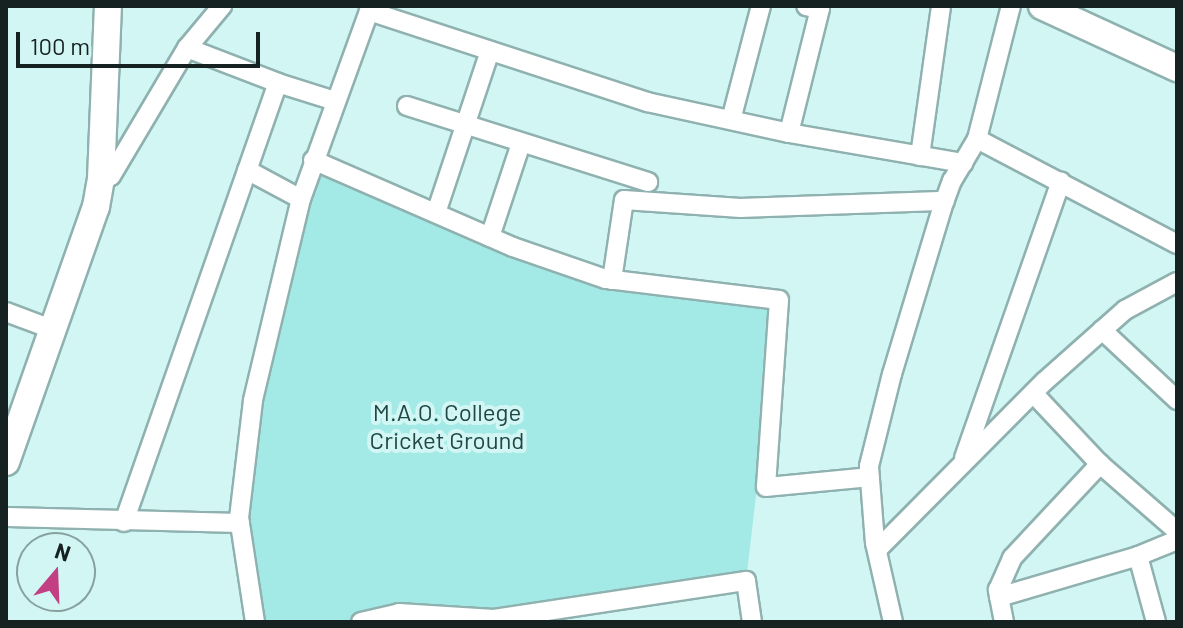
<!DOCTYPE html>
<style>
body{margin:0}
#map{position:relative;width:1183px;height:628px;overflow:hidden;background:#d2f6f4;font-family:Barlow,sans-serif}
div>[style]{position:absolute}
.green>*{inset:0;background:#a3eae6}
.roads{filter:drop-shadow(2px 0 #8fb1af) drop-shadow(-2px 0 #8fb1af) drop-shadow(0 2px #8fb1af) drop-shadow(0 -2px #8fb1af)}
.street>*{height:18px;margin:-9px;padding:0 9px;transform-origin:9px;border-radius:9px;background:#fff}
.secondary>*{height:26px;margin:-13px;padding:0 13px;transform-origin:13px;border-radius:13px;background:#fff}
span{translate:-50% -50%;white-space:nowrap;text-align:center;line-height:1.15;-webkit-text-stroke:8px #d2f6f4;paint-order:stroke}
.park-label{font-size:24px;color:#1e4745}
.frame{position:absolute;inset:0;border:8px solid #152221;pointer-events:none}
.north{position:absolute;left:16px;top:532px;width:80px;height:80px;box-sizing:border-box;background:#d2f6f4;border:2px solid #86a1a0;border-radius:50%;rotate:19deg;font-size:22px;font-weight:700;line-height:32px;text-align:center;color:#152221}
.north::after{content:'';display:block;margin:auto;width:28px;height:36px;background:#c33f83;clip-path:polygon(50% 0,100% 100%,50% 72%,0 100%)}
.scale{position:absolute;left:16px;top:32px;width:244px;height:36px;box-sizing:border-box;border:4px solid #152221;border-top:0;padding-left:10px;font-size:24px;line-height:28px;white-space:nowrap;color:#152221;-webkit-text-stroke:6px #d2f6f4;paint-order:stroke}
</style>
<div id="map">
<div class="green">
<div style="clip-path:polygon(313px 160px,612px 280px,779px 300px,746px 581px,494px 619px,256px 622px,240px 523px,253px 400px)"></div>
</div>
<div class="roads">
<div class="street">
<div style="left:187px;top:48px;width:97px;rotate:21deg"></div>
<div style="left:407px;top:106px;width:253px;rotate:17.5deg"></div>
<div style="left:731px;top:120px;width:118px;rotate:-75.3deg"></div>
<div style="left:789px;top:133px;width:128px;rotate:-76deg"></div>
<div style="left:820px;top:9px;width:14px;rotate:-168deg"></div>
<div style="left:977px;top:139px;width:226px;rotate:27.7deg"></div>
<div style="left:920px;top:156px;width:151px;rotate:-82deg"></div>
<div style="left:313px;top:160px;width:218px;rotate:23.5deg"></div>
<div style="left:513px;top:247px;width:98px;rotate:19deg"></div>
<div style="left:606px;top:279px;width:174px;rotate:6.9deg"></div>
<div style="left:779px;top:300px;width:187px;rotate:94deg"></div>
<div style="left:766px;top:487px;width:104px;rotate:-5.5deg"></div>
<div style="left:247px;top:170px;width:61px;rotate:28.2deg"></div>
<div style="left:101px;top:179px;width:10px;rotate:-17deg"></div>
<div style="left:111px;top:176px;width:149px;rotate:-59.3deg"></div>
<div style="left:187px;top:48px;width:55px;rotate:-50.2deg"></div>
<div style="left:436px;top:213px;width:171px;rotate:-71.6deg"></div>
<div style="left:490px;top:237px;width:99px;rotate:-71.7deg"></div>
<div style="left:612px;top:280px;width:81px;rotate:-81.5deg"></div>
<div style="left:624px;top:200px;width:117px;rotate:3.9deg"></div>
<div style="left:741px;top:208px;width:204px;rotate:-2deg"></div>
<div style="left:6px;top:312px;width:51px;rotate:20.6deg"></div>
<div style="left:1102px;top:330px;width:103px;rotate:43deg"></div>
<div style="left:1033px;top:393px;width:98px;rotate:46.7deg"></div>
<div style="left:1100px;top:464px;width:102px;rotate:41deg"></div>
<div style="left:964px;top:458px;width:293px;rotate:-70.7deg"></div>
<div style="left:6px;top:517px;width:234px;rotate:1.5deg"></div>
<div style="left:124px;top:522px;width:465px;rotate:-70.7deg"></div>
<div style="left:278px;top:83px;width:60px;rotate:17.5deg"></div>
<div style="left:877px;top:550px;width:238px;rotate:-45.2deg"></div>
<div style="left:1045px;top:381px;width:107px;rotate:-41.6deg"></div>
<div style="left:1125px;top:310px;width:59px;rotate:-28.3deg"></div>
<div style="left:1138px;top:556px;width:68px;rotate:74.7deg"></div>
<div style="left:999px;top:597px;width:145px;rotate:-16.4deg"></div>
<div style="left:1138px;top:556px;width:42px;rotate:-22.3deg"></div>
<div style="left:255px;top:622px;width:105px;rotate:-98.7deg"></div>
<div style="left:239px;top:518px;width:119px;rotate:-83.2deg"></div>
<div style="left:253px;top:400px;width:207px;rotate:-76.6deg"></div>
<div style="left:301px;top:199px;width:200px;rotate:-70.1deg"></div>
<div style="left:369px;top:11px;width:293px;rotate:18.1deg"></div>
<div style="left:647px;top:102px;width:145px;rotate:12.3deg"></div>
<div style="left:789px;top:133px;width:177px;rotate:9.8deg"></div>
<div style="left:361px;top:622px;width:39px;rotate:-13deg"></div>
<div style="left:399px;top:613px;width:95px;rotate:3.6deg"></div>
<div style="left:494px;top:619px;width:255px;rotate:-8.6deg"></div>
<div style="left:746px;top:581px;width:41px;rotate:81.7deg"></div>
<div style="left:893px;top:622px;width:81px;rotate:-102.8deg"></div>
<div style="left:875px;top:543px;width:77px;rotate:-94.5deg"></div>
<div style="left:869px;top:466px;width:95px;rotate:-76deg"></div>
<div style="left:892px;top:374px;width:173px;rotate:-73.2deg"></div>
<div style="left:942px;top:208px;width:29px;rotate:-70deg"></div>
<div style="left:952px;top:181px;width:49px;rotate:-59.2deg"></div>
<div style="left:977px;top:139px;width:137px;rotate:-75.7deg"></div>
<div style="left:1004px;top:622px;width:33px;rotate:-101deg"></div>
<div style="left:998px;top:590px;width:35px;rotate:-66deg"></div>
<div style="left:1012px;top:558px;width:129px;rotate:-46.9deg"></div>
</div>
<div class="secondary">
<div style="left:1042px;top:6px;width:149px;rotate:24.7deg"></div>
<div style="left:6px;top:462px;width:270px;rotate:-70.6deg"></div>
<div style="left:96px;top:207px;width:28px;rotate:-80deg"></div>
<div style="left:101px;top:179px;width:173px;rotate:-87.7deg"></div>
</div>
</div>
<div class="park-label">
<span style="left:447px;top:426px">M.A.O. College<br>Cricket Ground</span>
</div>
<div class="frame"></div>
<div class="north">N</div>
<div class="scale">100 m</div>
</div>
